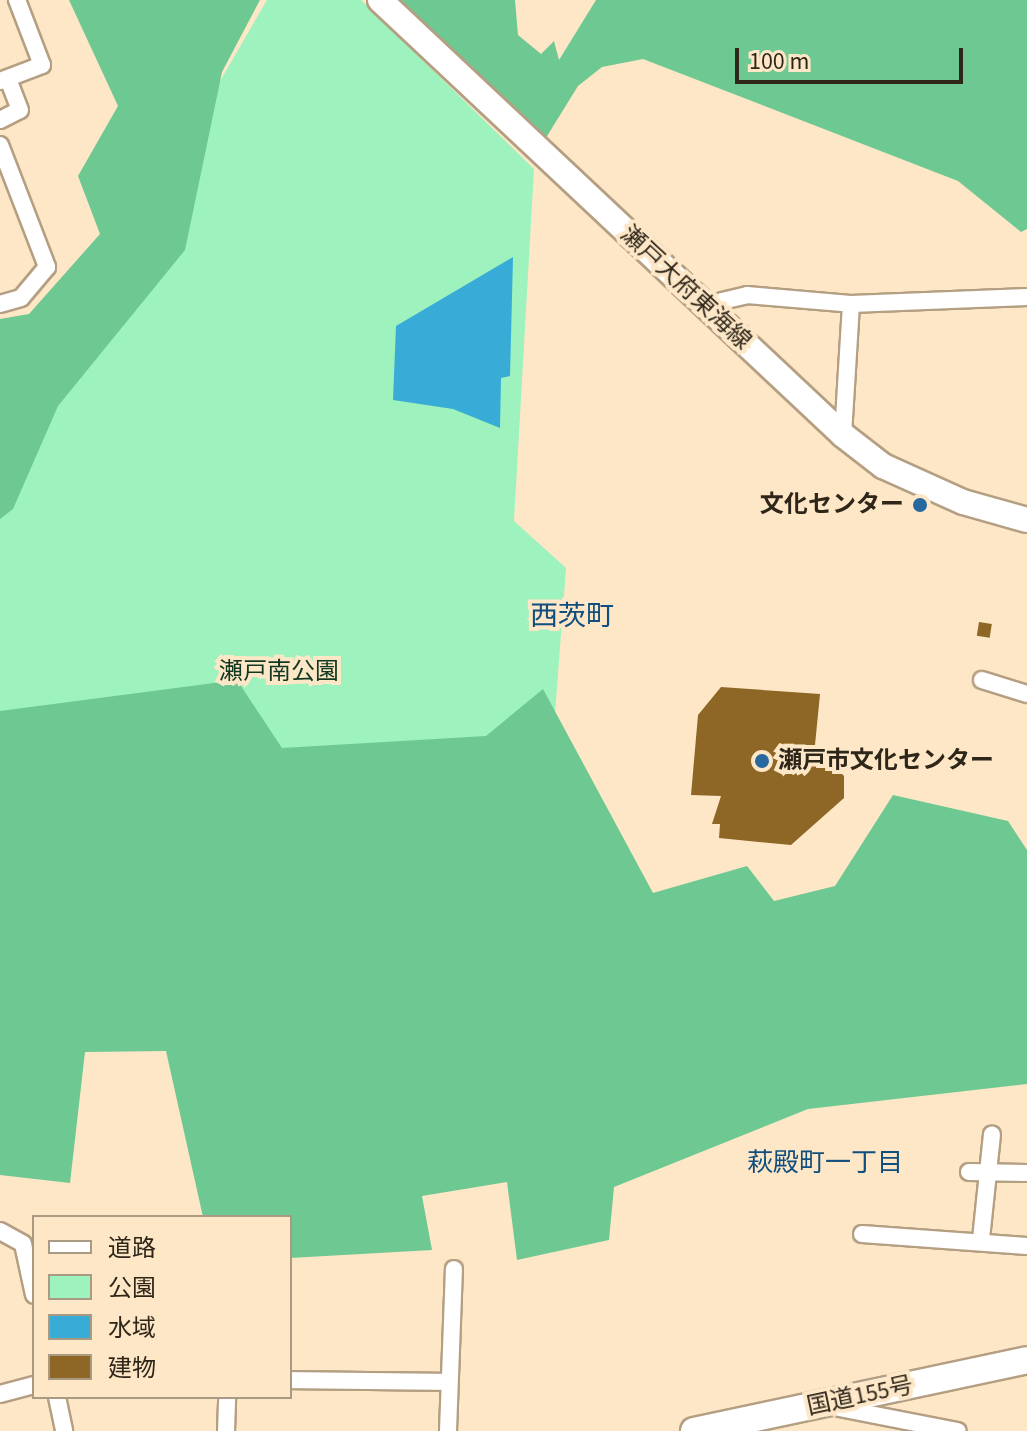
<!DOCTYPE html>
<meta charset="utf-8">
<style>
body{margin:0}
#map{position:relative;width:1027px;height:1431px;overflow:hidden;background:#fde7c7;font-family:"Source Sans 3","Noto Sans JP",sans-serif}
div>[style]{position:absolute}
.green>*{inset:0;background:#9ef2bd}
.forest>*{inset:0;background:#6ec891}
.water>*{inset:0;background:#38acd7}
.building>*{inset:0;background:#8e6626;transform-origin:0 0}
.roads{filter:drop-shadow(2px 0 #b59f82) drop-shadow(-2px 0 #b59f82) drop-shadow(0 2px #b59f82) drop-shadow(0 -2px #b59f82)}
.minor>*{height:16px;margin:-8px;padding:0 8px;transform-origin:8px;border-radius:8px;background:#fff}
.primary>*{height:24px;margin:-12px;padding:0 12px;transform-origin:12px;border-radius:12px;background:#fff}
.trunk>*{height:26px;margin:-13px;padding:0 13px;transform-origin:13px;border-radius:13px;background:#fff}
.dots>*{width:22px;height:22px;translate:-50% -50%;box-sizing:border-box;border:4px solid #fde7c7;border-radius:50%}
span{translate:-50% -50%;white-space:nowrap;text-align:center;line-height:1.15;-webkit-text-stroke:8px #fde7c7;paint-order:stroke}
.street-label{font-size:24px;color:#2f261a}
.poi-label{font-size:24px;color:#2f261a;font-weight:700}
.right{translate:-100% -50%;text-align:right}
.left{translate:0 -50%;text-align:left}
.park-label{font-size:24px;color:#103721}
.neighbourhood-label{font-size:26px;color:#0f4e7e}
.quarter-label{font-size:28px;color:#0f4e7e}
.legend{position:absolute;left:32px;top:1215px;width:260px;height:184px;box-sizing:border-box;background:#fde7c7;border:2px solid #ab9a82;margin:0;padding:10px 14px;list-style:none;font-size:24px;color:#2f261a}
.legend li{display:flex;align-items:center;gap:16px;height:40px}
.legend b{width:40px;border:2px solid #ab9a82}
.scale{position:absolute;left:735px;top:48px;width:228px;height:36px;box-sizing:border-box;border:4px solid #2f261a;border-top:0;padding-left:10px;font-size:24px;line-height:28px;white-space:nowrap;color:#2f261a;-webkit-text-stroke:6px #fde7c7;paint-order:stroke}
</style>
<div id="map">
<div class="green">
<div style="clip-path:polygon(267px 0,361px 0,534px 169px,514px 521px,566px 568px,552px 753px,0 1042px,0 379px,116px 261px)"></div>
</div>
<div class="forest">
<div style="clip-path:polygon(69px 0,260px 0,222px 72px,185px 250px,58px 406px,13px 509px,0 519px,0 319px,29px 314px,100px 234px,78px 176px,118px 106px)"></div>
<div style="clip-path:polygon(397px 0,515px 0,518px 35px,541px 54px,554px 41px,559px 60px,596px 0,1027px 0,1027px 229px,1021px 232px,958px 181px,643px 59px,602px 67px,578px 86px,544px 141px)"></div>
<div style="clip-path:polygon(237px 680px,282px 748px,486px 736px,543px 689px,653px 893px,747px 866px,774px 901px,835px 886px,893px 795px,1008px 821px,1027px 850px,1027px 1084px,808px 1109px,614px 1187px,609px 1240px,517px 1260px,507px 1182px,422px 1196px,432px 1250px,290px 1258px,290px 1217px,203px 1217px,166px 1051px,85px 1052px,70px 1183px,0 1175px,0 711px)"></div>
</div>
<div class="water">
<div style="clip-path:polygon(513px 257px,510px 376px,501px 378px,500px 428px,453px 409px,393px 400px,396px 326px)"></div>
</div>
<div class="building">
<div style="left:979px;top:622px;width:13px;height:14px;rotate:9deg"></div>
<div style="clip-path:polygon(721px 687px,820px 694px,815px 745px,844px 776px,844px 798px,791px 845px,719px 838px,720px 824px,712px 824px,721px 796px,691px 795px,698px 715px)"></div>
</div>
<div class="roads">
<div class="minor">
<div style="left:0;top:81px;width:45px;rotate:-20.9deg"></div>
<div style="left:42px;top:65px;width:70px;rotate:-111deg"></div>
<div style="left:0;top:120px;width:22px;rotate:-27deg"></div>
<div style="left:20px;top:110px;width:34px;rotate:-111deg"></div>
<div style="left:0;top:145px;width:131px;rotate:68.9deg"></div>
<div style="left:47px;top:267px;width:40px;rotate:130deg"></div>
<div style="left:21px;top:298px;width:22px;rotate:164deg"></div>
<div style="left:713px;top:312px;width:14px;rotate:-51deg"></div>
<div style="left:722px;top:301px;width:26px;rotate:-13deg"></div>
<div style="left:747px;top:295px;width:104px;rotate:4.9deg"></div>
<div style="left:851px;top:304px;width:176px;rotate:-2.3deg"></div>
<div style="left:843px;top:435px;width:131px;rotate:-86.5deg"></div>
<div style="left:982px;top:680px;width:47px;rotate:17.3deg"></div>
<div style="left:969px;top:1172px;width:58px;rotate:1deg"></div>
<div style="left:0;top:1231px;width:26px;rotate:29deg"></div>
<div style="left:23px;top:1244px;width:52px;rotate:77.8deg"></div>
<div style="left:862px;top:1234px;width:165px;rotate:4.2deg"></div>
<div style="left:981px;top:1239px;width:105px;rotate:-84deg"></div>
<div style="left:290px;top:1380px;width:157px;rotate:0.7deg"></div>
<div style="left:0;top:1394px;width:35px;rotate:-15deg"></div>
<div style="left:57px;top:1397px;width:35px;rotate:78deg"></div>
<div style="left:834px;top:1407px;width:126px;rotate:11deg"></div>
<div style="left:226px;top:1431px;width:34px;rotate:-88deg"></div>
<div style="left:448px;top:1431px;width:162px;rotate:-87.9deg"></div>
</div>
<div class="primary">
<div style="left:380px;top:0;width:635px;rotate:43.21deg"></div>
<div style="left:843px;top:435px;width:51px;rotate:37.8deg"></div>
<div style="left:883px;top:466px;width:88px;rotate:24.2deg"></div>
<div style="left:963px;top:502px;width:66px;rotate:15.7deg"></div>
</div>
<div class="trunk">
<div style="left:694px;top:1431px;width:340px;rotate:-12deg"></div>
</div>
</div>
<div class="dots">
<div style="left:920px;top:505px;background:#27689e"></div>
<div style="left:762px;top:761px;background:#27689e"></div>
</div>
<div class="street-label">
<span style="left:686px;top:288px;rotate:43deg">瀬戸大府東海線</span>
<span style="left:860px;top:1396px;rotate:-12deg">国道155号</span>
</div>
<div class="poi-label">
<span class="right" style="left:904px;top:505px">文化センター</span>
<span class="left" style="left:778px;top:761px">瀬戸市文化センター</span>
</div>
<div class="park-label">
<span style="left:279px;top:672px">瀬戸南公園</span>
</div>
<div class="neighbourhood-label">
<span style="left:825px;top:1163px">萩殿町一丁目</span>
</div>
<div class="quarter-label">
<span style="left:572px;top:616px">西茨町</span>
</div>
<ul class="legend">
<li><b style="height:10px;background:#fff"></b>道路</li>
<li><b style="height:22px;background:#9ef2bd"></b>公園</li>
<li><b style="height:22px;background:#38acd7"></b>水域</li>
<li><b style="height:22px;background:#8e6626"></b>建物</li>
</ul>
<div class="scale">100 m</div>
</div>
